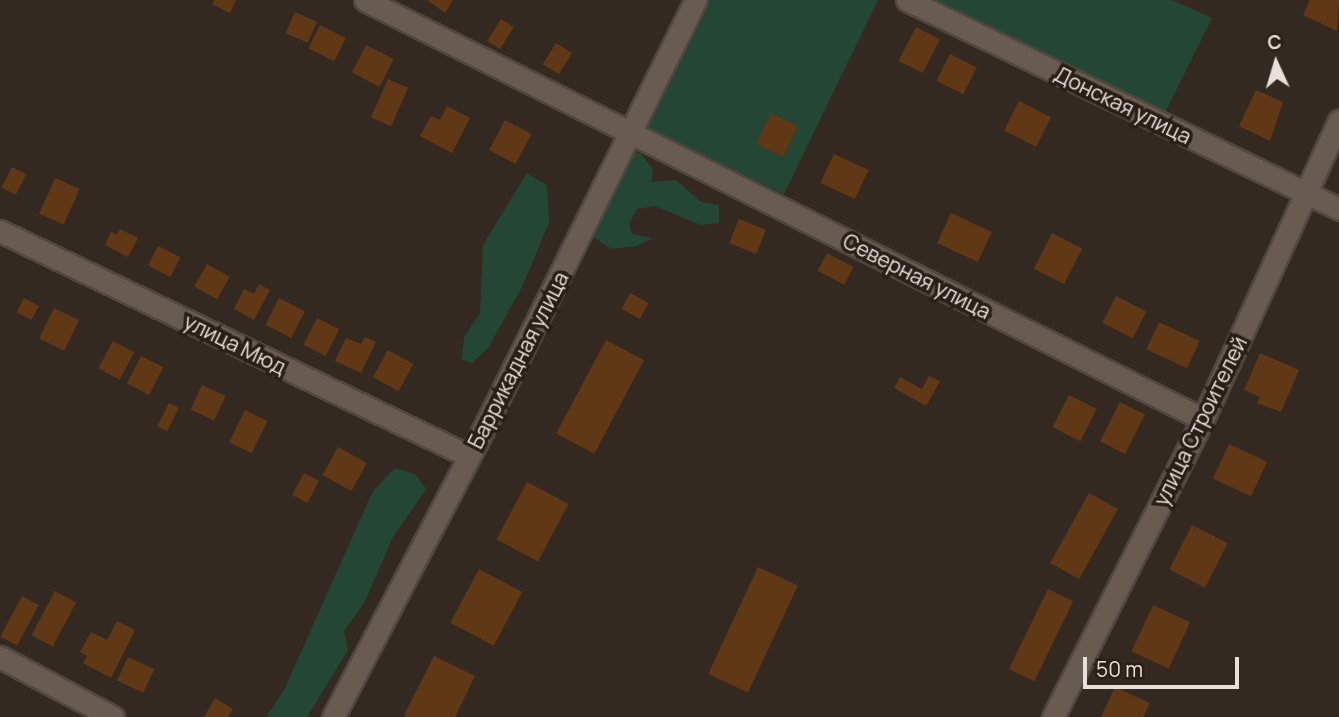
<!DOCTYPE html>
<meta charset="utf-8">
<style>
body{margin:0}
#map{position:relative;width:1339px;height:717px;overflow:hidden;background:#342920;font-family:Manrope,sans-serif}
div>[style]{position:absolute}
.green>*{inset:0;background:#234734}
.building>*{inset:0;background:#603816;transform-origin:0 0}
.roads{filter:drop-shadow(2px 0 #514740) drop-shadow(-2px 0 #514740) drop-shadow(0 2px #514740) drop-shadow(0 -2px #514740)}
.street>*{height:21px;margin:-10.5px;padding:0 10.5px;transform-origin:10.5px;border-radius:10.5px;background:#685b51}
.secondary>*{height:21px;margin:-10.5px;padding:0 10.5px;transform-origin:10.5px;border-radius:10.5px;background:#685b51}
span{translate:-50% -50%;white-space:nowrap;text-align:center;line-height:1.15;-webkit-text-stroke:7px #2a1f17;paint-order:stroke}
.street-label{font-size:21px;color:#e8e1db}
.north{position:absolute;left:1241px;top:28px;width:70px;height:70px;-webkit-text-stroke:5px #2a1f17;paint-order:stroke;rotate:356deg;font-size:19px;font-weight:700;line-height:28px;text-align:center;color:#e8e1db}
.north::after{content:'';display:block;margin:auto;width:24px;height:32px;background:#e8e1db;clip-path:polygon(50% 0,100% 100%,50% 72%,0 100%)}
.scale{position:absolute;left:1083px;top:657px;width:156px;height:32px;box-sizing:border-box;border:4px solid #e8e1db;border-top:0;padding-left:9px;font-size:21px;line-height:24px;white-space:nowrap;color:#e8e1db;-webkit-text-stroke:5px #2a1f17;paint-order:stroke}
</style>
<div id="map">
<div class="green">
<div style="clip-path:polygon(706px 0,878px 0,784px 194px,642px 126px)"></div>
<div style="clip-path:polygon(936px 0,1172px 0,1212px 18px,1165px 113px)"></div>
<div style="clip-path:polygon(629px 150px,641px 154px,653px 169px,651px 182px,676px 180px,701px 202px,719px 205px,719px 223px,701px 225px,655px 206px,637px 209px,629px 223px,632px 234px,653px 238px,637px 246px,611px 249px,590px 235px)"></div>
<div style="clip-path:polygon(527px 173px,547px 185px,549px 223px,522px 287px,488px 348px,472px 363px,462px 360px,464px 337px,480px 314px,483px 245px)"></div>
<div style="clip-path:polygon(395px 468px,415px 474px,426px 489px,393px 537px,364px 603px,344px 631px,348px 650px,307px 717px,266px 717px,284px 690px,373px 491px)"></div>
</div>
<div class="building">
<div style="clip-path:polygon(214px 0,236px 0,230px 13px,212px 4px)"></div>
<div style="clip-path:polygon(427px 0,453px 0,445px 13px)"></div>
<div style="clip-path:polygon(1310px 0,1339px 0,1337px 31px,1303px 15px)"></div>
<div style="left:295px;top:12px;width:24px;height:23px;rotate:24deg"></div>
<div style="left:501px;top:19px;width:15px;height:26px;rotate:32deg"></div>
<div style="left:320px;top:25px;width:29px;height:26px;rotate:27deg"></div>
<div style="left:916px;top:27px;width:27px;height:38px;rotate:27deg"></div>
<div style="left:556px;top:43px;width:19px;height:25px;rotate:32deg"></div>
<div style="left:366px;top:45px;width:31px;height:31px;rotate:27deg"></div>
<div style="left:950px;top:54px;width:30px;height:30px;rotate:27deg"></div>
<div style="left:388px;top:79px;width:22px;height:42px;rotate:24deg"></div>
<div style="clip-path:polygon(1256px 90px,1283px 102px,1270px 141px,1239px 126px)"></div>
<div style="left:1019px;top:101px;width:36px;height:33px;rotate:27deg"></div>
<div style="clip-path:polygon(447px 106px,470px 118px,452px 153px,420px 136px,431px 116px,440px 120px)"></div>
<div style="left:771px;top:113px;width:30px;height:34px;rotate:26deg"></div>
<div style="left:505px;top:120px;width:30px;height:34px;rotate:28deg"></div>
<div style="left:834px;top:154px;width:38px;height:32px;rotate:25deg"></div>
<div style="left:12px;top:167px;width:16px;height:23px;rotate:27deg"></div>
<div style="left:55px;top:178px;width:27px;height:39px;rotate:24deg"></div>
<div style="left:951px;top:213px;width:45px;height:33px;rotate:25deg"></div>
<div style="left:739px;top:219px;width:29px;height:26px;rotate:22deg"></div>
<div style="clip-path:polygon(120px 229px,138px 238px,128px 257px,105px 245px,111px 232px,117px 235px)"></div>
<div style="left:1052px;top:233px;width:34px;height:40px;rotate:27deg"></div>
<div style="left:158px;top:246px;width:25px;height:22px;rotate:27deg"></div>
<div style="left:827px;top:253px;width:30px;height:20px;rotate:28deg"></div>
<div style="left:207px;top:264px;width:26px;height:26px;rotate:29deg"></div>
<div style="clip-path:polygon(259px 284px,270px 290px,254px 320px,234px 309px,244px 289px,254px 294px)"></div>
<div style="left:630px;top:293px;width:21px;height:18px;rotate:28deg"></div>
<div style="left:1116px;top:296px;width:34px;height:30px;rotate:27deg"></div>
<div style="left:24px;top:298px;width:17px;height:16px;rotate:28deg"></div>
<div style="left:279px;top:298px;width:29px;height:30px;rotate:27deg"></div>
<div style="left:54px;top:308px;width:28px;height:34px;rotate:26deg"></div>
<div style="left:317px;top:318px;width:25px;height:30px;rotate:27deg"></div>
<div style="left:1159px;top:322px;width:45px;height:30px;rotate:25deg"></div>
<div style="clip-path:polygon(365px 337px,376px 342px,361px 373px,335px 361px,346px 338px,361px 344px)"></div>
<div style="left:606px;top:340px;width:43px;height:106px;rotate:28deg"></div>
<div style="left:113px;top:341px;width:24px;height:31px;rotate:28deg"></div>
<div style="left:388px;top:350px;width:29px;height:31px;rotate:29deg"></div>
<div style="clip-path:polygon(1260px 353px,1299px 370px,1281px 412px,1257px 403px,1260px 397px,1244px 390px)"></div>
<div style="left:141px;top:356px;width:25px;height:31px;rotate:27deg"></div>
<div style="clip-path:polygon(929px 376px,940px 381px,926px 406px,894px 388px,900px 377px,922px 389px)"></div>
<div style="left:202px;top:385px;width:26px;height:27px;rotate:25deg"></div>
<div style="left:1069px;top:395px;width:31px;height:36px;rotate:27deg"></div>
<div style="left:1120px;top:402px;width:28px;height:44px;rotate:27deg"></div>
<div style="left:169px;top:403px;width:11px;height:26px;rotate:27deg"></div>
<div style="left:245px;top:410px;width:25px;height:36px;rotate:26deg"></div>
<div style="left:1229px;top:444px;width:42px;height:38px;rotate:25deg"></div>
<div style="left:338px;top:447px;width:33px;height:32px;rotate:29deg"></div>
<div style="left:304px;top:473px;width:17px;height:25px;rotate:28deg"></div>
<div style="left:527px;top:482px;width:47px;height:65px;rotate:28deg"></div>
<div style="left:1089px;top:493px;width:33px;height:80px;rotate:29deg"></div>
<div style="left:1192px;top:525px;width:40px;height:50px;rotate:27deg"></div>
<div style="left:758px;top:567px;width:44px;height:118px;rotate:25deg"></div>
<div style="left:479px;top:569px;width:49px;height:61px;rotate:28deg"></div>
<div style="left:1048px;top:589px;width:28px;height:89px;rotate:26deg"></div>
<div style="left:55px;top:591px;width:24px;height:50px;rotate:28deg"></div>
<div style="left:22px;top:596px;width:19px;height:46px;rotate:28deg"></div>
<div style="left:1153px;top:605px;width:41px;height:51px;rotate:25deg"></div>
<div style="clip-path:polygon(117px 621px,135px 630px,111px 678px,83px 663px,87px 656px,80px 652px,91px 632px,107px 640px)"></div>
<div style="clip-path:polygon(434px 656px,475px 676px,455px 717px,407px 717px,404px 715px)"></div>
<div style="left:128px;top:657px;width:29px;height:26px;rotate:25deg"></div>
<div style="clip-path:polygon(1115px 687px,1150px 703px,1143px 717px,1101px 717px)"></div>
<div style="clip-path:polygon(215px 698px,233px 709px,228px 717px,204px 717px)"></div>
</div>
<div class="roads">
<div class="street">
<div style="left:365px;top:0;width:937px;rotate:26.57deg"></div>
<div style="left:907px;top:0;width:480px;rotate:25.8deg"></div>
<div style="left:0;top:231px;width:520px;rotate:25.63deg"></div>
<div style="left:0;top:657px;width:128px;rotate:28deg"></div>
<div style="left:1053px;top:717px;width:334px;rotate:-63.3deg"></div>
<div style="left:1203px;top:419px;width:328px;rotate:-65.5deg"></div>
</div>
<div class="secondary">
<div style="left:333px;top:717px;width:333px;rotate:-62.4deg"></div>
<div style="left:487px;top:422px;width:471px;rotate:-63.7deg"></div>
</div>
</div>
<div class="street-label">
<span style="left:1123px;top:105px;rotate:26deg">Донская улица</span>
<span style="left:917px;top:276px;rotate:27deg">Северная улица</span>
<span style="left:235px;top:344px;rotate:26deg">улица Мюд</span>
<span style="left:518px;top:360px;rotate:-63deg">Баррикадная улица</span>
<span style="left:1200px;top:421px;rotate:-64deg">улица Строителей</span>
</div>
<div class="north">С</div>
<div class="scale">50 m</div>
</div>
